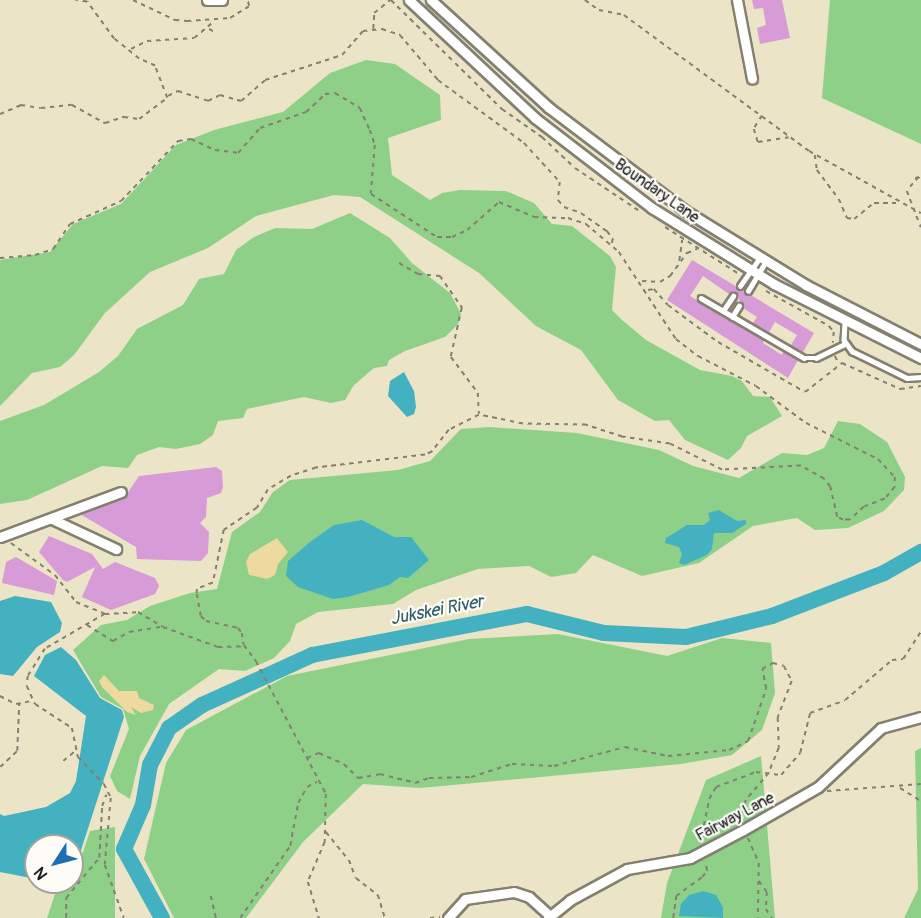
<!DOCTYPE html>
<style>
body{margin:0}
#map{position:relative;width:921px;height:918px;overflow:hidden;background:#ece4c6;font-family:Pangolin,sans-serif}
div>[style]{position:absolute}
.green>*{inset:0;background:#8ed088}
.sand>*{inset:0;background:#eeda9e}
.water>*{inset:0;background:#44b1c1}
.river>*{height:16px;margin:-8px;padding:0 8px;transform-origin:8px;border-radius:8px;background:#44b1c1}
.building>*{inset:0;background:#d79bd7}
.path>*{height:1.5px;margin-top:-0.75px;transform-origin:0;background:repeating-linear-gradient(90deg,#848071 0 4.5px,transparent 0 9px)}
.roads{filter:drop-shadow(2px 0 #848071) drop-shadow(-2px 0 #848071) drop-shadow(0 2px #848071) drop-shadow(0 -2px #848071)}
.lane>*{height:4.5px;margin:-2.25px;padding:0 2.25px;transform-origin:2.25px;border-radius:2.25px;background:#fff}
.street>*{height:9px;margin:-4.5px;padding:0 4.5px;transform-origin:4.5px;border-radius:4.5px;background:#fff}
span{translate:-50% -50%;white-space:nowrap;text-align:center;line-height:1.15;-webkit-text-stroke:4.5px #fdfcf7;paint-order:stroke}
.street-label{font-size:16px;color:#1c1c1c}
.water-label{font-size:18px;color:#2e5f66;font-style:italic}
.north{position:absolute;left:24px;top:834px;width:60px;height:60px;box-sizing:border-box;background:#fdfcf7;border:2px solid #a3a29f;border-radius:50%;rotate:234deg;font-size:16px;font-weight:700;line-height:24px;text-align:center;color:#1c1c1c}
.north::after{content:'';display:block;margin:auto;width:21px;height:27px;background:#1f6fb2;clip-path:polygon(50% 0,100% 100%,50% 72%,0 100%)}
</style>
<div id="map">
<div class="green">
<div style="clip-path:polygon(830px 0,921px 0,921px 144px,822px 98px)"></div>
<div style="clip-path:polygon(366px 60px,395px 64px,440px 95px,441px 120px,388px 138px,392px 175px,430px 200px,442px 193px,460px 190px,506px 191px,534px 203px,552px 224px,572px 226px,610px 256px,616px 267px,612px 310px,622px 320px,646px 340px,700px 370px,732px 376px,742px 381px,753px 396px,770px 397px,782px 416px,747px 436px,741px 448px,728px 460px,685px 440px,669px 420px,655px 421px,618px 400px,581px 350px,536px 326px,479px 273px,360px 197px,334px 195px,256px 216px,208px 248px,150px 272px,105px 313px,74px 355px,60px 367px,32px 373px,0 406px,0 260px,50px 252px,73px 224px,121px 204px,176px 145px,214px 130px,283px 112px,330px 73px)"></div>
<div style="clip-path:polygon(350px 213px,390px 238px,412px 263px,450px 293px,461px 314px,458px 324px,445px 337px,405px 351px,389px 360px,387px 366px,374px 368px,354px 385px,345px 400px,331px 403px,304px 397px,247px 409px,243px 418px,218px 421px,213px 435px,200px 444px,176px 449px,159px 447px,137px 455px,128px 468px,102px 466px,27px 500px,0 504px,0 421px,44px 405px,99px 372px,118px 356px,137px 329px,183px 305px,199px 279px,224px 274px,236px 250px,254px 237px,275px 228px,312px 229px)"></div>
<div style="clip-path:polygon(838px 421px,860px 424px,887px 442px,905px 477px,904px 490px,884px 511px,848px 528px,815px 530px,797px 518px,753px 526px,699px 563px,642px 576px,593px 555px,576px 573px,551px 577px,529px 566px,478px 569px,416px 590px,393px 604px,318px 612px,296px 624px,290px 641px,274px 658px,245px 671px,219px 669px,169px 704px,140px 756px,130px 799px,117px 791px,110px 776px,129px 729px,123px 709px,101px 697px,73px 650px,101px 625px,127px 620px,150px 606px,190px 593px,217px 589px,232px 532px,260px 512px,273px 492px,290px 480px,398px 470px,430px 461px,461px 429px,489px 427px,577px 433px,659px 450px,693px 466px,739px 478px,782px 453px,807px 455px,824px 448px)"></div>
<div style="clip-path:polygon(558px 634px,667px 656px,722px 638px,771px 643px,775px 693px,762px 730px,732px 755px,681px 764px,420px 788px,363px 784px,303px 842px,246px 918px,174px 918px,144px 859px,166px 763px,186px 730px,287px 676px,469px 639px)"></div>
<div style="clip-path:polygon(921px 748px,921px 918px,904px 918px,918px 889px,915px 751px)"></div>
<div style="clip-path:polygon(761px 756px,775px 918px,661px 918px,667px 883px,706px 780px)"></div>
<div style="clip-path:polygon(115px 827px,115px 918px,47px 918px,58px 885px,72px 885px,90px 831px)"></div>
</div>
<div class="sand">
<div style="clip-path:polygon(277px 538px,288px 552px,278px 564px,275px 575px,267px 579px,249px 575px,246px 562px,250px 554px)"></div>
<div style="clip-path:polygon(104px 675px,119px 691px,137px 691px,139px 698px,154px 705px,153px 710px,141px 713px,131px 707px,136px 715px,127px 712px,102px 687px,99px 681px)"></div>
</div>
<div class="water">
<div style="clip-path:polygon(404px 372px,414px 391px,416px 407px,414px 414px,407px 417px,388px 396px,390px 381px)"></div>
<div style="clip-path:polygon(719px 510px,737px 521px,746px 520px,746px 524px,732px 533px,714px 533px,712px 549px,707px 555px,684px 565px,679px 563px,682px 554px,679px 547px,665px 543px,666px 538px,687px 525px,704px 525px,710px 520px,708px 513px)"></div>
<div style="clip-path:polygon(362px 520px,394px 537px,411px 537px,429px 560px,408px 578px,400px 577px,389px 585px,348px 597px,333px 599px,298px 587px,286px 576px,288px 561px,310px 542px,334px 525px)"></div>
<div style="clip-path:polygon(15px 596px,51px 602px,62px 623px,60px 632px,37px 647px,13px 676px,0 674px,0 601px)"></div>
<div style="clip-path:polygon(61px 647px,76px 660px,100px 698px,122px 710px,124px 717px,72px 878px,72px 846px,36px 846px,36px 879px,0 872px,0 814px,4px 816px,46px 807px,70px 793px,76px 781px,86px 716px,34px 676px,45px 655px)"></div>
<div style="clip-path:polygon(703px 891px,716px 895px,723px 907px,723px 918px,679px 916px,681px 904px,689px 895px)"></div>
</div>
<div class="river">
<div style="left:162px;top:918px;width:79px;rotate:-118.8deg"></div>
<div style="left:124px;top:849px;width:48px;rotate:-66.6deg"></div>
<div style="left:143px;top:805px;width:41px;rotate:-80.1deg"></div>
<div style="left:150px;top:765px;width:42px;rotate:-62.8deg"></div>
<div style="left:169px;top:728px;width:40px;rotate:-34.9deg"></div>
<div style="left:202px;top:705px;width:121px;rotate:-24.4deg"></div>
<div style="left:312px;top:655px;width:219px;rotate:-10.8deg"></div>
<div style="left:527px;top:614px;width:79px;rotate:13.9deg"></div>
<div style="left:604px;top:633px;width:82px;rotate:2.8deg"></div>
<div style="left:686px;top:637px;width:89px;rotate:-13.7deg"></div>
<div style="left:772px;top:616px;width:120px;rotate:-21deg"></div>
<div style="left:884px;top:573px;width:43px;rotate:-29.6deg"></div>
</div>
<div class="building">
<div style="clip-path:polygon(752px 0,782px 0,790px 38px,760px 44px,757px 28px,766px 25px,763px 8px,754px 9px)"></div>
<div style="clip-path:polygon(692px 260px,814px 333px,803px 352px,791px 345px,797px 335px,775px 322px,769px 332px,753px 323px,757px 317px,743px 308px,736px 293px,729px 294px,703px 276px,690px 296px,764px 340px,763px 343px,782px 355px,783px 351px,798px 360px,788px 378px,667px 300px)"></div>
<div style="clip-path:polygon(216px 467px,222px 471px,223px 487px,221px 493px,207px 498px,206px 517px,200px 523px,209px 532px,208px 553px,201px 561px,137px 559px,136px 547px,80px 514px,124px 498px,139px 476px)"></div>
<div style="clip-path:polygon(49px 536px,92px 554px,103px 569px,115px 562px,155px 578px,159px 586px,155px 594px,111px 610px,82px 597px,95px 567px,67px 582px,63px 580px,39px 552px)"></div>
<div style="clip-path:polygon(16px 557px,57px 581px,54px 595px,2px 583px,6px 562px)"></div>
</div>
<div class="path">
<div style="left:133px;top:0;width:47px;rotate:25.5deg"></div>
<div style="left:175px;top:20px;width:12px;rotate:5deg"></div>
<div style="left:187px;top:21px;width:43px;rotate:-4deg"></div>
<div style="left:230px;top:18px;width:22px;rotate:-32deg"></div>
<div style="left:249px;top:6px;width:6px;rotate:-108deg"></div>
<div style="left:391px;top:0;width:156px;rotate:44.5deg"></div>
<div style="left:502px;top:109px;width:49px;rotate:35deg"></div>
<div style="left:542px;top:137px;width:45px;rotate:43.2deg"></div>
<div style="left:575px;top:168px;width:76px;rotate:33.7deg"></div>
<div style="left:585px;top:0;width:17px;rotate:36deg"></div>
<div style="left:599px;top:10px;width:25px;rotate:11deg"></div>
<div style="left:624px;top:15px;width:230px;rotate:36.3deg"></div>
<div style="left:809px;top:151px;width:128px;rotate:29deg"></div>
<div style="left:209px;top:29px;width:9px;rotate:27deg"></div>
<div style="left:373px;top:29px;width:16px;rotate:-86deg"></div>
<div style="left:374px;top:13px;width:21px;rotate:-39deg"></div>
<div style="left:131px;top:49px;width:18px;rotate:-27deg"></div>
<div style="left:147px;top:41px;width:47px;rotate:-3.7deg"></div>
<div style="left:194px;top:38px;width:25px;rotate:-40deg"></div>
<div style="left:168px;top:96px;width:11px;rotate:-27deg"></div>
<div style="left:178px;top:91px;width:32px;rotate:18deg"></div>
<div style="left:208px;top:101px;width:13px;rotate:-27deg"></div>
<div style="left:220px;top:95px;width:22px;rotate:16deg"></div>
<div style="left:241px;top:101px;width:32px;rotate:-41deg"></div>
<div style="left:265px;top:80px;width:81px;rotate:-18deg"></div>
<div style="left:342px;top:55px;width:32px;rotate:-49deg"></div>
<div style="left:363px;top:31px;width:19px;rotate:-6deg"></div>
<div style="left:382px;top:29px;width:19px;rotate:18deg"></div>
<div style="left:400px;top:35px;width:59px;rotate:49.8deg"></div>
<div style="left:438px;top:80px;width:107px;rotate:36.2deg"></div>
<div style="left:524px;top:143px;width:53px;rotate:47.3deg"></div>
<div style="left:560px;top:182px;width:18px;rotate:96deg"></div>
<div style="left:558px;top:200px;width:9px;rotate:49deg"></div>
<div style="left:564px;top:207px;width:18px;rotate:19deg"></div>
<div style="left:581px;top:213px;width:32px;rotate:35deg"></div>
<div style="left:607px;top:231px;width:10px;rotate:53deg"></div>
<div style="left:613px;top:239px;width:5px;rotate:101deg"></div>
<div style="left:0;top:114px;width:23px;rotate:-23deg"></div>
<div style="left:21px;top:105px;width:20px;rotate:9deg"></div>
<div style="left:41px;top:108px;width:31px;rotate:-6deg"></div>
<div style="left:72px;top:105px;width:38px;rotate:29deg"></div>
<div style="left:105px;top:123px;width:20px;rotate:-18deg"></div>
<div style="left:124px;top:117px;width:15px;rotate:8deg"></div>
<div style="left:139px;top:119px;width:35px;rotate:-37deg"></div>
<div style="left:167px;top:98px;width:34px;rotate:-111deg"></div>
<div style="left:155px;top:66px;width:17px;rotate:-156deg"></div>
<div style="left:139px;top:59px;width:32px;rotate:-141deg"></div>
<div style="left:114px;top:39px;width:46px;rotate:-126.1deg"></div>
<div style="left:87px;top:2px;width:12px;rotate:-171deg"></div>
<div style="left:762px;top:116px;width:15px;rotate:122deg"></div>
<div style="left:754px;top:129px;width:14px;rotate:73deg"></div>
<div style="left:758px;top:142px;width:31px;rotate:-9deg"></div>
<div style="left:815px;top:155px;width:15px;rotate:82deg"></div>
<div style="left:817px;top:170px;width:36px;rotate:53deg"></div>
<div style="left:839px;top:199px;width:21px;rotate:67deg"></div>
<div style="left:847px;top:218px;width:7px;rotate:8deg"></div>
<div style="left:854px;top:219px;width:26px;rotate:-39deg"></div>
<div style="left:874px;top:203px;width:23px"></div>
<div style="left:919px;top:177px;width:18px;rotate:131deg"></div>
<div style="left:907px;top:191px;width:39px;rotate:69deg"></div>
<div style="left:915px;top:178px;width:6px;rotate:-9deg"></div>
<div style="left:665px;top:227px;width:88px;rotate:32.4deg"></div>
<div style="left:0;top:258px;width:35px;rotate:-5deg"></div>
<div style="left:35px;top:255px;width:19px;rotate:-18deg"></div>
<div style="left:53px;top:249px;width:30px;rotate:-56deg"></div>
<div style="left:70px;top:224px;width:56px;rotate:-24.3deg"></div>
<div style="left:121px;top:201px;width:83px;rotate:-46.5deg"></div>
<div style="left:178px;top:141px;width:13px;rotate:-9deg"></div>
<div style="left:191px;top:139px;width:26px;rotate:25deg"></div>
<div style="left:215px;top:150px;width:23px;rotate:7deg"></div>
<div style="left:238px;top:153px;width:33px;rotate:-49deg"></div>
<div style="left:260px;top:128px;width:49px;rotate:-19.2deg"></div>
<div style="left:306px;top:112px;width:26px;rotate:-43deg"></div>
<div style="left:325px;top:94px;width:10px;rotate:-6deg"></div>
<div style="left:335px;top:93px;width:29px;rotate:31deg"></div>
<div style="left:360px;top:108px;width:24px;rotate:66deg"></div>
<div style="left:370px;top:130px;width:16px;rotate:72deg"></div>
<div style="left:375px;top:145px;width:49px;rotate:94.7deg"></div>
<div style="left:371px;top:194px;width:79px;rotate:33.1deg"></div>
<div style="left:437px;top:237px;width:15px"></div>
<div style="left:452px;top:237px;width:17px;rotate:-25deg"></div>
<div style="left:467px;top:230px;width:43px;rotate:-41.2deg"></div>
<div style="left:499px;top:202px;width:38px;rotate:23deg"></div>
<div style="left:534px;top:217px;width:34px;rotate:2deg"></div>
<div style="left:568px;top:218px;width:19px;rotate:18deg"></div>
<div style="left:586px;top:224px;width:43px;rotate:40.3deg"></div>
<div style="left:619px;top:252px;width:104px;rotate:56.8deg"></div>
<div style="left:676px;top:339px;width:28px;rotate:38deg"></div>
<div style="left:698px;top:356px;width:65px;rotate:27.3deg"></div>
<div style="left:756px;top:386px;width:62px;rotate:36.5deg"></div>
<div style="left:806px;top:423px;width:80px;rotate:26.6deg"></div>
<div style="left:878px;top:459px;width:25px;rotate:47deg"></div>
<div style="left:895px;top:477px;width:10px;rotate:90deg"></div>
<div style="left:895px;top:487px;width:16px;rotate:130deg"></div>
<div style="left:885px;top:499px;width:22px;rotate:159deg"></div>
<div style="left:864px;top:507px;width:19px;rotate:137deg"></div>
<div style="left:850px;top:520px;width:7px;rotate:180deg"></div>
<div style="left:843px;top:520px;width:7px;rotate:-153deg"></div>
<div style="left:837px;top:517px;width:31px;rotate:-103deg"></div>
<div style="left:830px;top:487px;width:10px;rotate:-127deg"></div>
<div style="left:824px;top:479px;width:26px;rotate:-151deg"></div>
<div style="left:801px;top:466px;width:79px;rotate:177.1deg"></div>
<div style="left:722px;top:470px;width:58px;rotate:-153.4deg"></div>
<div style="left:670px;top:444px;width:49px;rotate:-171.7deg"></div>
<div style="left:622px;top:437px;width:38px;rotate:-162deg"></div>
<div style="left:586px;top:425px;width:63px;rotate:-179.1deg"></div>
<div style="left:523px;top:424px;width:45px;rotate:-168.4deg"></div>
<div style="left:479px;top:415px;width:34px;rotate:153deg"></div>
<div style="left:449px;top:430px;width:28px;rotate:128deg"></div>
<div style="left:432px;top:452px;width:8px;rotate:157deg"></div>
<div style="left:425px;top:455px;width:110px;rotate:173.2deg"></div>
<div style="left:316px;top:468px;width:26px;rotate:162deg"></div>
<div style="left:291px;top:476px;width:27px;rotate:149deg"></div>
<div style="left:268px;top:490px;width:21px;rotate:121deg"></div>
<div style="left:257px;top:508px;width:40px;rotate:146deg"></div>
<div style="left:224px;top:530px;width:54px;rotate:101.7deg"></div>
<div style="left:213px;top:583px;width:17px;rotate:159deg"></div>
<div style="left:197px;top:589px;width:5px;rotate:90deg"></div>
<div style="left:197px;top:594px;width:22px;rotate:80deg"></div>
<div style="left:201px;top:616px;width:7px;rotate:45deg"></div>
<div style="left:206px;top:621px;width:33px;rotate:12deg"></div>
<div style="left:238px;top:628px;width:6px;rotate:51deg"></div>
<div style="left:242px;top:633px;width:12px;rotate:81deg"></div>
<div style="left:244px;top:645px;width:20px;rotate:53deg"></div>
<div style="left:256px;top:661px;width:150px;rotate:62.2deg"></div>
<div style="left:326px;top:794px;width:48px;rotate:91.2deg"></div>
<div style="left:325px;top:842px;width:43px;rotate:113deg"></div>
<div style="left:308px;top:882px;width:38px;rotate:73deg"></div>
<div style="left:679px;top:261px;width:21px;rotate:-82deg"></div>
<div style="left:399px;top:263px;width:22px;rotate:30deg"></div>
<div style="left:418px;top:274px;width:22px;rotate:5deg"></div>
<div style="left:440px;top:276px;width:39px;rotate:55deg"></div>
<div style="left:462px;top:308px;width:50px;rotate:102.7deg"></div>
<div style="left:451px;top:357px;width:45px;rotate:53.1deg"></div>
<div style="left:478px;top:393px;width:21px;rotate:87deg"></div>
<div style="left:642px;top:281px;width:18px;rotate:3deg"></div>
<div style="left:660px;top:282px;width:12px;rotate:-31deg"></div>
<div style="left:670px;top:276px;width:29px;rotate:-54deg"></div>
<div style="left:687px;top:253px;width:11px;rotate:-22deg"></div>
<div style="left:648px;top:290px;width:6px;rotate:-9deg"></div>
<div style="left:654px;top:289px;width:21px;rotate:49deg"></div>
<div style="left:668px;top:305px;width:62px;rotate:36.5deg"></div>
<div style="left:718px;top:342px;width:100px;rotate:29.9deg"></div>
<div style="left:805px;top:392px;width:47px;rotate:-38.1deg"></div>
<div style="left:842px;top:363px;width:64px;rotate:24.1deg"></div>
<div style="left:900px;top:389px;width:21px;rotate:-8deg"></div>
<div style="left:766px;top:291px;width:72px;rotate:29.1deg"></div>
<div style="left:829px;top:326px;width:8px;rotate:50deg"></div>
<div style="left:834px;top:332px;width:11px;rotate:95deg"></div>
<div style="left:835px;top:356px;width:9px;rotate:63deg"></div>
<div style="left:11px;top:543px;width:54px;rotate:36deg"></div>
<div style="left:55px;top:575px;width:34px;rotate:52deg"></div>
<div style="left:76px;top:602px;width:31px;rotate:22deg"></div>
<div style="left:105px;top:614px;width:33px;rotate:-3deg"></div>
<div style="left:138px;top:612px;width:29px;rotate:31deg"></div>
<div style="left:163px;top:627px;width:59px;rotate:20deg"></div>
<div style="left:218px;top:647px;width:25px;rotate:-2deg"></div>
<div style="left:105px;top:614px;width:69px;rotate:149.7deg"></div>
<div style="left:45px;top:649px;width:32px;rotate:122deg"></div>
<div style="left:28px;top:676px;width:10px;rotate:96deg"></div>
<div style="left:27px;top:686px;width:20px;rotate:66deg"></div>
<div style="left:35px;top:704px;width:44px;rotate:33deg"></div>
<div style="left:72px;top:728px;width:30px;rotate:78deg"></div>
<div style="left:78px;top:757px;width:37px;rotate:46deg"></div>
<div style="left:104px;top:784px;width:16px;rotate:63deg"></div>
<div style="left:111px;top:798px;width:67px;rotate:95.1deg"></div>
<div style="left:105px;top:865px;width:56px;rotate:70.3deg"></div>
<div style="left:87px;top:625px;width:31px;rotate:32deg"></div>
<div style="left:113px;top:641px;width:18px;rotate:-29deg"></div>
<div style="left:129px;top:632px;width:33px;rotate:-9deg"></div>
<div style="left:0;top:696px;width:18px;rotate:27deg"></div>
<div style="left:16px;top:704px;width:15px;rotate:-11deg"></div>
<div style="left:307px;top:758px;width:13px;rotate:-23deg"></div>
<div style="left:319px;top:753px;width:27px;rotate:24deg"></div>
<div style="left:344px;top:764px;width:20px;rotate:45deg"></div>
<div style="left:358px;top:778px;width:22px;rotate:-10deg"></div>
<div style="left:380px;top:774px;width:36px;rotate:14deg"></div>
<div style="left:415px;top:783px;width:15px;rotate:-20deg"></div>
<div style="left:429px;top:778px;width:42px;rotate:-1.4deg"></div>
<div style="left:471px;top:777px;width:43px;rotate:-17.6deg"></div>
<div style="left:512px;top:764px;width:42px;rotate:2.7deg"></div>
<div style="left:554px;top:766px;width:73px;rotate:-15deg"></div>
<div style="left:625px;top:747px;width:44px;rotate:11.8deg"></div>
<div style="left:668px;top:756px;width:61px;rotate:-5.6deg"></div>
<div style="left:729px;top:750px;width:21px;rotate:-25deg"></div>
<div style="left:748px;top:741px;width:55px;rotate:-70.9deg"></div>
<div style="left:766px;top:689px;width:20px;rotate:-101deg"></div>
<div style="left:762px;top:669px;width:13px;rotate:-29deg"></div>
<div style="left:773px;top:663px;width:11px;rotate:15deg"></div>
<div style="left:784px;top:666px;width:17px;rotate:62deg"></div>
<div style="left:792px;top:681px;width:40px;rotate:111deg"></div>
<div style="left:778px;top:718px;width:30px;rotate:88deg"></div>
<div style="left:779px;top:748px;width:27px;rotate:112deg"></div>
<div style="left:769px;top:773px;width:35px;rotate:130deg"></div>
<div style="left:746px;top:800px;width:21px;rotate:104deg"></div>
<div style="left:63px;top:761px;width:16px;rotate:-40deg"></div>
<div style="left:0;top:767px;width:23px;rotate:-43deg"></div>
<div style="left:17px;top:751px;width:47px;rotate:-87.6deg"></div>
<div style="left:900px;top:788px;width:25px;rotate:32deg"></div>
<div style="left:827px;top:791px;width:94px;rotate:-4.3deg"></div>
<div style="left:326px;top:832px;width:36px;rotate:51deg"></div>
<div style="left:349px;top:860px;width:19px;rotate:69deg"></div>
<div style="left:356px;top:878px;width:28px;rotate:38deg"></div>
<div style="left:378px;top:895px;width:24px;rotate:73deg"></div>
<div style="left:748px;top:838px;width:27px;rotate:66deg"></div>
<div style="left:759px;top:863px;width:55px;rotate:91deg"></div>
<div style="left:700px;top:843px;width:45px;rotate:-78.4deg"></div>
<div style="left:709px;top:799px;width:14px;rotate:-60deg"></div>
<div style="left:716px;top:787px;width:43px;rotate:-20.6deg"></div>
<div style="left:756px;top:772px;width:25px;rotate:7deg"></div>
<div style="left:781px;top:775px;width:29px;rotate:-49deg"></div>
<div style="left:800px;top:753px;width:41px;rotate:-76deg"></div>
<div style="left:810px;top:713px;width:37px;rotate:-20deg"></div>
<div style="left:845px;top:700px;width:62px;rotate:-40.4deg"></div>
<div style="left:892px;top:660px;width:11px;rotate:-5deg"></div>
<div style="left:903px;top:659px;width:33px;rotate:-57deg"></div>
<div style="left:759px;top:881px;width:14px;rotate:54deg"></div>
<div style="left:767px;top:892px;width:17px;rotate:93deg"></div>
<div style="left:766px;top:909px;width:11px;rotate:56deg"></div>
<div style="left:211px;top:896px;width:23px;rotate:77deg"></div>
<div style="left:66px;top:918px;width:20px;rotate:-90deg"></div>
<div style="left:66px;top:898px;width:52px;rotate:-50.5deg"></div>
<div style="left:99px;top:858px;width:52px;rotate:-86.7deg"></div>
<div style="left:102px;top:806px;width:12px;rotate:-70deg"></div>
<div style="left:240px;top:918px;width:88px;rotate:-55.2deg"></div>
<div style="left:290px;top:846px;width:44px;rotate:-79.5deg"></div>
<div style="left:298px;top:803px;width:18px;rotate:-61deg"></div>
<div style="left:307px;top:787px;width:11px;rotate:-27deg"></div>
<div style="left:430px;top:918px;width:10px;rotate:-6deg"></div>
<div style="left:673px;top:918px;width:22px;rotate:-82deg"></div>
<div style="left:676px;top:896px;width:32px;rotate:-36deg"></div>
<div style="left:702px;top:877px;width:8px;rotate:-50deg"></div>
<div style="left:707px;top:871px;width:9px;rotate:-103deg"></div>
</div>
<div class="roads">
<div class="lane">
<div style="left:740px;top:286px;width:35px;rotate:-55deg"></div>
<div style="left:748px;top:291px;width:35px;rotate:-59deg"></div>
<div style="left:701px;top:298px;width:119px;rotate:30.2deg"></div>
<div style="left:804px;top:358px;width:12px"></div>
<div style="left:816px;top:358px;width:32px;rotate:-26deg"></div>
<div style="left:723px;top:311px;width:18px;rotate:-56deg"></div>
<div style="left:732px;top:317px;width:13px;rotate:-58deg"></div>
<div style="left:845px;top:322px;width:18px;rotate:93deg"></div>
<div style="left:844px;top:340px;width:14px;rotate:54deg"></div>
<div style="left:852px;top:351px;width:61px;rotate:26.1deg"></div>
<div style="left:907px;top:378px;width:14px;rotate:-4deg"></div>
</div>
<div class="street">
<div style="left:207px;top:0;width:15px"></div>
<div style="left:409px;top:0;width:173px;rotate:43.1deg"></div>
<div style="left:535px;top:118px;width:148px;rotate:37.6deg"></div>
<div style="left:652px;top:208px;width:144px;rotate:31.9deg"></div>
<div style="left:774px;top:284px;width:165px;rotate:26.7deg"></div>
<div style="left:431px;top:0;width:159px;rotate:42.4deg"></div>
<div style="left:548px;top:107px;width:171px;rotate:37.1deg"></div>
<div style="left:684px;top:210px;width:143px;rotate:31.6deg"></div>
<div style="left:806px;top:285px;width:129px;rotate:27.2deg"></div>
<div style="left:737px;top:0;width:80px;rotate:79.2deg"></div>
<div style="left:52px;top:519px;width:71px;rotate:25.1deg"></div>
<div style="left:0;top:537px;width:129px;rotate:-20.4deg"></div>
<div style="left:448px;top:918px;width:25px;rotate:-48deg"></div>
<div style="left:465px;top:899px;width:49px;rotate:-8.1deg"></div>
<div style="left:514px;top:892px;width:16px;rotate:18deg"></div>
<div style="left:529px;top:897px;width:28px;rotate:42deg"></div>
<div style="left:548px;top:918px;width:28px;rotate:-39deg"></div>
<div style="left:570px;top:900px;width:65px;rotate:-28.5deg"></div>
<div style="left:627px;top:869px;width:64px;rotate:-9.9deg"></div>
<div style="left:690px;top:858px;width:60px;rotate:-27.8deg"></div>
<div style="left:743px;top:830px;width:86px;rotate:-29.8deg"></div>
<div style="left:818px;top:787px;width:86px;rotate:-43.1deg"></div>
<div style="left:881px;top:728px;width:41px;rotate:-15.4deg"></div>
</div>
</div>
<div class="street-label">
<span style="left:657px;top:191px;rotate:35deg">Boundary Lane</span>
<span style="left:735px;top:817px;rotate:-28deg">Fairway Lane</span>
</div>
<div class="water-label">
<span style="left:437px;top:611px;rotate:-11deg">Jukskei River</span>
</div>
<div class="north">N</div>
</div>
